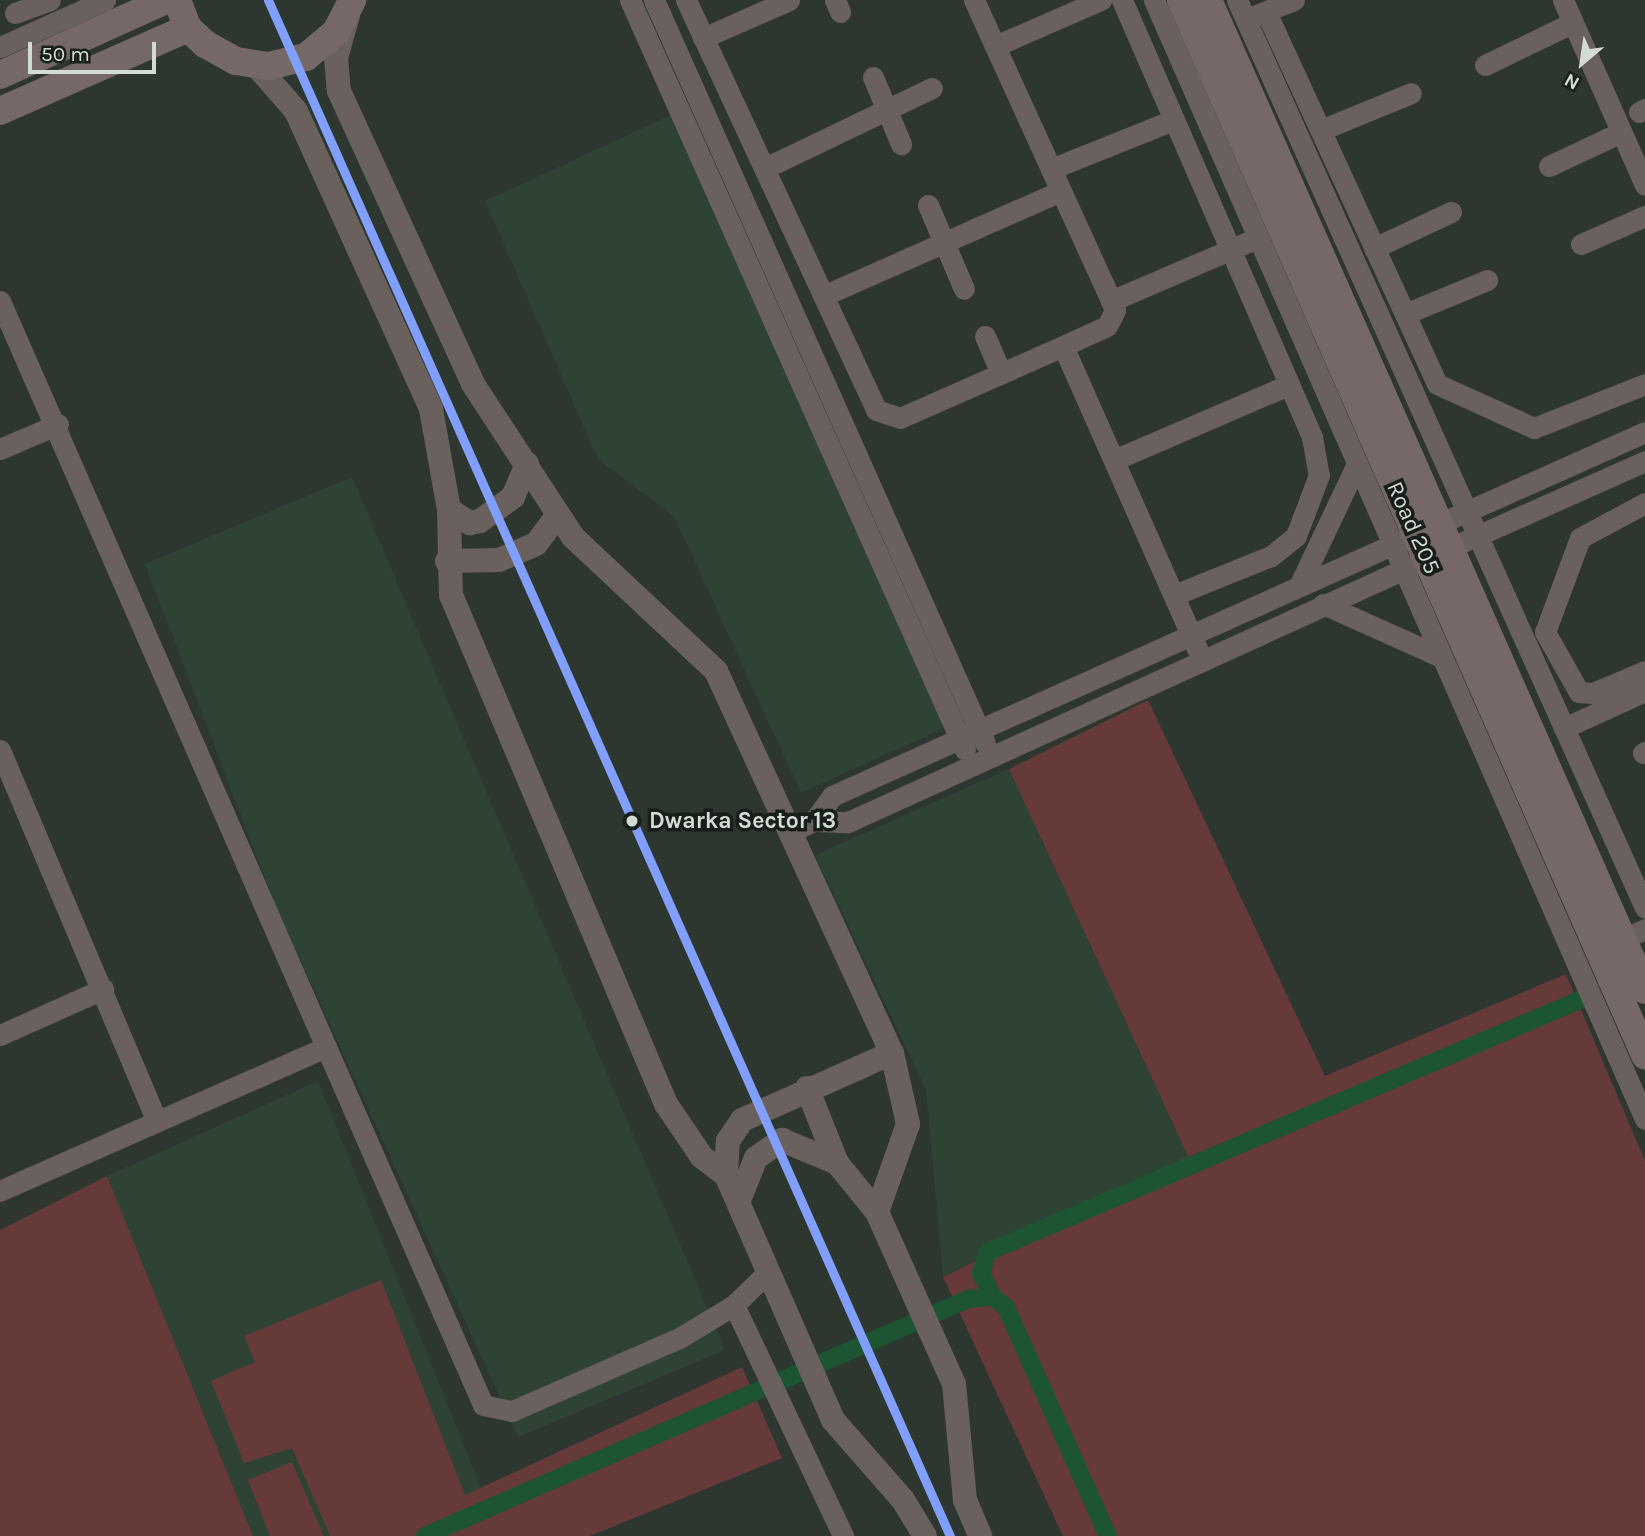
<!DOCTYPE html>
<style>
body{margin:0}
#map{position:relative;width:1645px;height:1536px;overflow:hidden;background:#2e3630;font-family:Karla,sans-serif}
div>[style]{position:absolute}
.built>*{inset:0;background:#2f4334}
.green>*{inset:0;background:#663a39}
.canal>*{height:18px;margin:-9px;padding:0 9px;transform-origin:9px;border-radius:9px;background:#1d5533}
.minor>*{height:21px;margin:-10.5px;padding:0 10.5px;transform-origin:10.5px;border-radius:10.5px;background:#6a605e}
.tertiary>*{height:24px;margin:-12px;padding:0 12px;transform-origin:12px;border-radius:12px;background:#6a605e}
.secondary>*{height:28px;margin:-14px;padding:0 14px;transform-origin:14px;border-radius:14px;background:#756867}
.metro-1>*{height:9px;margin:-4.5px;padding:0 4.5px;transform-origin:4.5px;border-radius:4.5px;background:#809fff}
.dots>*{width:19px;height:19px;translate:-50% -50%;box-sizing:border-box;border:4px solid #181f1a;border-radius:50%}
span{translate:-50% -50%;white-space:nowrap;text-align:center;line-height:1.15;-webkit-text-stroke:7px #181f1a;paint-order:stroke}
.street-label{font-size:23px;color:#d2dbd4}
.stop-label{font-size:23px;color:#d2dbd4;font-weight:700}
.left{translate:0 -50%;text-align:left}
.north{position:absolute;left:1547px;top:28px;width:70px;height:70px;-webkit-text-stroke:5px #181f1a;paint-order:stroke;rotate:209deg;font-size:19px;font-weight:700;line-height:28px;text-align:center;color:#d2dbd4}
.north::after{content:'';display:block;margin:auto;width:24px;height:32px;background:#d2dbd4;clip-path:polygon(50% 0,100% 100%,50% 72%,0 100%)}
.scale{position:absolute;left:28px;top:42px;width:128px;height:32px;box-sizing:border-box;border:4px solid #d2dbd4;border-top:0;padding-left:9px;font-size:21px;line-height:24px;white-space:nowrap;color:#d2dbd4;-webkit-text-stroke:5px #181f1a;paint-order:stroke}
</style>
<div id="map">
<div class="built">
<div style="clip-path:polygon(693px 105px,964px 719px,801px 793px,674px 516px,598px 459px,485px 201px)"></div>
<div style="clip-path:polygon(352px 477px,725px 1350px,518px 1437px,275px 904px,145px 564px)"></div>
<div style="clip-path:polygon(1009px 769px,1188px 1156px,943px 1277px,926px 1090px,815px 855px)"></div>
<div style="clip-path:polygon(318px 1081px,481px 1488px,377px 1536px,253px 1536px,107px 1176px)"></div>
</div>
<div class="green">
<div style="clip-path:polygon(1148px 700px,1325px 1076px,1566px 974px,1645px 1161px,1645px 1536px,1063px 1536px,943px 1277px,1188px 1156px,1009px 769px)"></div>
<div style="clip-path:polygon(107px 1176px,253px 1536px,0 1536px,0 1230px)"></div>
<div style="clip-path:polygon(381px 1280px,465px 1495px,742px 1367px,782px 1458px,590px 1536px,330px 1536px,292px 1448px,244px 1463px,211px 1381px,255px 1362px,244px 1336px)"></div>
<div style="clip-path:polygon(292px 1462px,324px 1536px,270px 1536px,248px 1480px)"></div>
</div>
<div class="canal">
<div style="left:993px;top:1297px;width:27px;rotate:-117deg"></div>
<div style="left:981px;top:1273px;width:22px;rotate:-72deg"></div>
<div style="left:988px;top:1252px;width:646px;rotate:-23.07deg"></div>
<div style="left:425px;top:1536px;width:592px;rotate:-23.58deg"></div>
<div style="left:968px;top:1299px;width:25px;rotate:-5deg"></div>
<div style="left:993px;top:1297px;width:16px;rotate:38deg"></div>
<div style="left:1006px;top:1307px;width:251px;rotate:66deg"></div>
</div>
<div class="minor">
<div style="left:630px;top:0;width:821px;rotate:65.93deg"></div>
<div style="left:654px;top:0;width:813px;rotate:65.99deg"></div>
<div style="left:686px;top:0;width:452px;rotate:65.1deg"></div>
<div style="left:876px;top:410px;width:25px;rotate:18deg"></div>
<div style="left:900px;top:418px;width:178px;rotate:-23.8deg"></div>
<div style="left:1063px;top:346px;width:342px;rotate:66.1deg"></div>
<div style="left:835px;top:0;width:13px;rotate:67deg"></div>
<div style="left:974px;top:0;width:331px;rotate:65.5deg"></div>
<div style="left:1122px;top:0;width:477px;rotate:66.5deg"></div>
<div style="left:1312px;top:437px;width:39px;rotate:80deg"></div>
<div style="left:1319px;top:475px;width:65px;rotate:110.7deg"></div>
<div style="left:1296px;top:536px;width:32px;rotate:141deg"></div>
<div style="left:1271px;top:556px;width:105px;rotate:158.1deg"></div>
<div style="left:1154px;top:0;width:1222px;rotate:66.31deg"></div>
<div style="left:1237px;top:0;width:995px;rotate:65.8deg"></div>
<div style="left:1563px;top:0;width:202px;rotate:66.1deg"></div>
<div style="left:1266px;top:12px;width:409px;rotate:65.3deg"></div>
<div style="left:1437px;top:384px;width:107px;rotate:24.4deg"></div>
<div style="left:1534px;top:428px;width:119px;rotate:-21.6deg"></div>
<div style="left:15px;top:13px;width:37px;rotate:-20deg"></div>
<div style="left:1254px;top:16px;width:43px;rotate:-21.8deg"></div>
<div style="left:703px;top:38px;width:94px;rotate:-23.8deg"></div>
<div style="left:995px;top:46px;width:116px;rotate:-23.5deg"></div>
<div style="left:0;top:47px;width:115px;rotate:-24.1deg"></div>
<div style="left:1485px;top:65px;width:97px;rotate:-25.8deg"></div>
<div style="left:873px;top:77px;width:73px;rotate:67.3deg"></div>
<div style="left:1639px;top:112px;width:7px;rotate:-27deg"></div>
<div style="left:1321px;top:130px;width:97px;rotate:-22.3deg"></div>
<div style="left:1549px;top:166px;width:77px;rotate:-25.2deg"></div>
<div style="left:765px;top:168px;width:185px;rotate:-25.6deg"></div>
<div style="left:1051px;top:169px;width:131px;rotate:-21.9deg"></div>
<div style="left:928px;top:205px;width:91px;rotate:66.8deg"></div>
<div style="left:1581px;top:244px;width:70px;rotate:-23.6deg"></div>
<div style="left:1374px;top:248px;width:85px;rotate:-25.1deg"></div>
<div style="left:825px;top:295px;width:258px;rotate:-23.8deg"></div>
<div style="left:0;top:301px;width:814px;rotate:66.39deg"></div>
<div style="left:326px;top:1047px;width:356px;rotate:156.2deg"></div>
<div style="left:1405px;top:314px;width:89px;rotate:-22.5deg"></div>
<div style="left:985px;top:336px;width:40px;rotate:66.6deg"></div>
<div style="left:1063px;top:346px;width:48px;rotate:-24.4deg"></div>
<div style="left:1107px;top:326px;width:18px;rotate:-63deg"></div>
<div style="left:1115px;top:310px;width:10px;rotate:-114deg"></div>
<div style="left:1111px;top:301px;width:159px;rotate:-23.3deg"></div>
<div style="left:0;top:449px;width:63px;rotate:-23.3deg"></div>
<div style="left:1114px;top:460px;width:189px;rotate:-23.3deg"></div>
<div style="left:1645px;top:503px;width:74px;rotate:151.7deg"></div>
<div style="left:1580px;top:538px;width:100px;rotate:110.4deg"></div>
<div style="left:1545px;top:632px;width:69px;rotate:60.5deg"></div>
<div style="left:1579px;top:692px;width:14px;rotate:4deg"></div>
<div style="left:1593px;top:693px;width:56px;rotate:-22.9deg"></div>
<div style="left:1452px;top:518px;width:211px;rotate:-24deg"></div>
<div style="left:1461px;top:543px;width:201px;rotate:-24deg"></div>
<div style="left:1299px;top:586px;width:133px;rotate:-64.6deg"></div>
<div style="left:1323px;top:604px;width:127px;rotate:24.1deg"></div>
<div style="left:1564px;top:728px;width:89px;rotate:-24.6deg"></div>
<div style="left:0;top:750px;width:403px;rotate:67.1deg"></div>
<div style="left:1643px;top:753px;width:2px;rotate:-27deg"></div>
<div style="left:814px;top:821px;width:34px;rotate:2deg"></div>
<div style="left:848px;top:822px;width:621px;rotate:-24.46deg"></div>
<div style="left:790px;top:832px;width:26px;rotate:-25deg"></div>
<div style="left:814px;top:821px;width:31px;rotate:-54deg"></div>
<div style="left:832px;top:796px;width:626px;rotate:-24.15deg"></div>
<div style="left:1622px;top:939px;width:25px;rotate:-23deg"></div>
<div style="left:0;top:1035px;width:113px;rotate:-24.1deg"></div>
<div style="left:326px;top:1047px;width:391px;rotate:66.3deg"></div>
<div style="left:483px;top:1405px;width:30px;rotate:12deg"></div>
<div style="left:512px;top:1411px;width:184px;rotate:-23.6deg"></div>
<div style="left:681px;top:1337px;width:62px;rotate:-31.1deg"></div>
<div style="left:734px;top:1305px;width:47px;rotate:-44.1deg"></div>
<div style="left:734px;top:1305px;width:255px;rotate:64.7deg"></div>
</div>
<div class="tertiary">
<div style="left:348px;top:15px;width:45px;rotate:105.6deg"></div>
<div style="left:336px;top:58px;width:33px;rotate:85deg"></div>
<div style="left:339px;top:91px;width:322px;rotate:65.4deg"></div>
<div style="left:473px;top:384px;width:183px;rotate:56.8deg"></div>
<div style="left:573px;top:537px;width:196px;rotate:43.1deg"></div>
<div style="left:716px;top:671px;width:421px;rotate:65.3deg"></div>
<div style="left:892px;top:1053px;width:73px;rotate:77.3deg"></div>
<div style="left:908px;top:1124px;width:93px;rotate:109.4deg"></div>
<div style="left:255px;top:64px;width:62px;rotate:48.9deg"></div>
<div style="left:296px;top:111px;width:327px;rotate:65.6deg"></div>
<div style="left:431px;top:409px;width:103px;rotate:79.9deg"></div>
<div style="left:449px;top:510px;width:85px;rotate:88.7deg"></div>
<div style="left:451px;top:595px;width:553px;rotate:67.1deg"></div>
<div style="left:666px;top:1104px;width:64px;rotate:55.8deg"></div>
<div style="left:702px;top:1157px;width:30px;rotate:37deg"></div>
<div style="left:726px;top:1175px;width:267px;rotate:66.4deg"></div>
<div style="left:833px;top:1420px;width:106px;rotate:48.8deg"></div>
<div style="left:903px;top:1500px;width:42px;rotate:58.6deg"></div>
<div style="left:449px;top:510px;width:25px;rotate:32deg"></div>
<div style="left:470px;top:523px;width:10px;rotate:-11deg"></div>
<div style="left:480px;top:521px;width:41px;rotate:-36deg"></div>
<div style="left:513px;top:497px;width:36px;rotate:-67deg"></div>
<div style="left:447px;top:561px;width:52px;rotate:-1.1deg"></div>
<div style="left:499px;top:560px;width:40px;rotate:-23.4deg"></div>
<div style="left:536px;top:544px;width:36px;rotate:-53deg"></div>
<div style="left:807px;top:1088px;width:81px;rotate:68.2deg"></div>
<div style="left:726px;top:1175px;width:34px;rotate:-87deg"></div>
<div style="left:728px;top:1141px;width:25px;rotate:-56deg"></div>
<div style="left:742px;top:1120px;width:164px;rotate:-24.1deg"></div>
<div style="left:739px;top:1200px;width:45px;rotate:-68deg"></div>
<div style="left:756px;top:1158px;width:32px;rotate:-35deg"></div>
<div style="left:782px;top:1140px;width:60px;rotate:22.7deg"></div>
<div style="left:837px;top:1163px;width:63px;rotate:50.8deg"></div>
<div style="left:877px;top:1212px;width:188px;rotate:65.9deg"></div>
<div style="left:954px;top:1384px;width:117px;rotate:84.6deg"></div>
<div style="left:965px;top:1500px;width:39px;rotate:67deg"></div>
</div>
<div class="secondary">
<div style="left:177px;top:0;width:30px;rotate:69deg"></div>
<div style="left:188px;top:28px;width:23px;rotate:43deg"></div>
<div style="left:205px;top:44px;width:35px;rotate:29deg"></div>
<div style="left:236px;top:61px;width:33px;rotate:9deg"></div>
<div style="left:269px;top:66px;width:38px;rotate:-14deg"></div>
<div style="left:306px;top:57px;width:39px;rotate:-40deg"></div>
<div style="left:336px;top:32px;width:36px;rotate:-63deg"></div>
<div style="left:1181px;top:0;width:1153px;rotate:66.26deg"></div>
<div style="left:1208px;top:0;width:1082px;rotate:66.18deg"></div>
<div style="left:0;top:75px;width:182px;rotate:-24.3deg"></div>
<div style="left:0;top:111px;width:206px;rotate:-23.8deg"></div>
</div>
<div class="metro-1">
<div style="left:268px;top:0;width:1681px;rotate:66.06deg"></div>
</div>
<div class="dots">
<div style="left:632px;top:821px;background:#d2dbd4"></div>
</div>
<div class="street-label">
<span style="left:1413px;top:528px;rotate:66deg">Road 205</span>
</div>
<div class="stop-label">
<span class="left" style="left:649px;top:821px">Dwarka Sector 13</span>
</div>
<div class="north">N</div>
<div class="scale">50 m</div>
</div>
